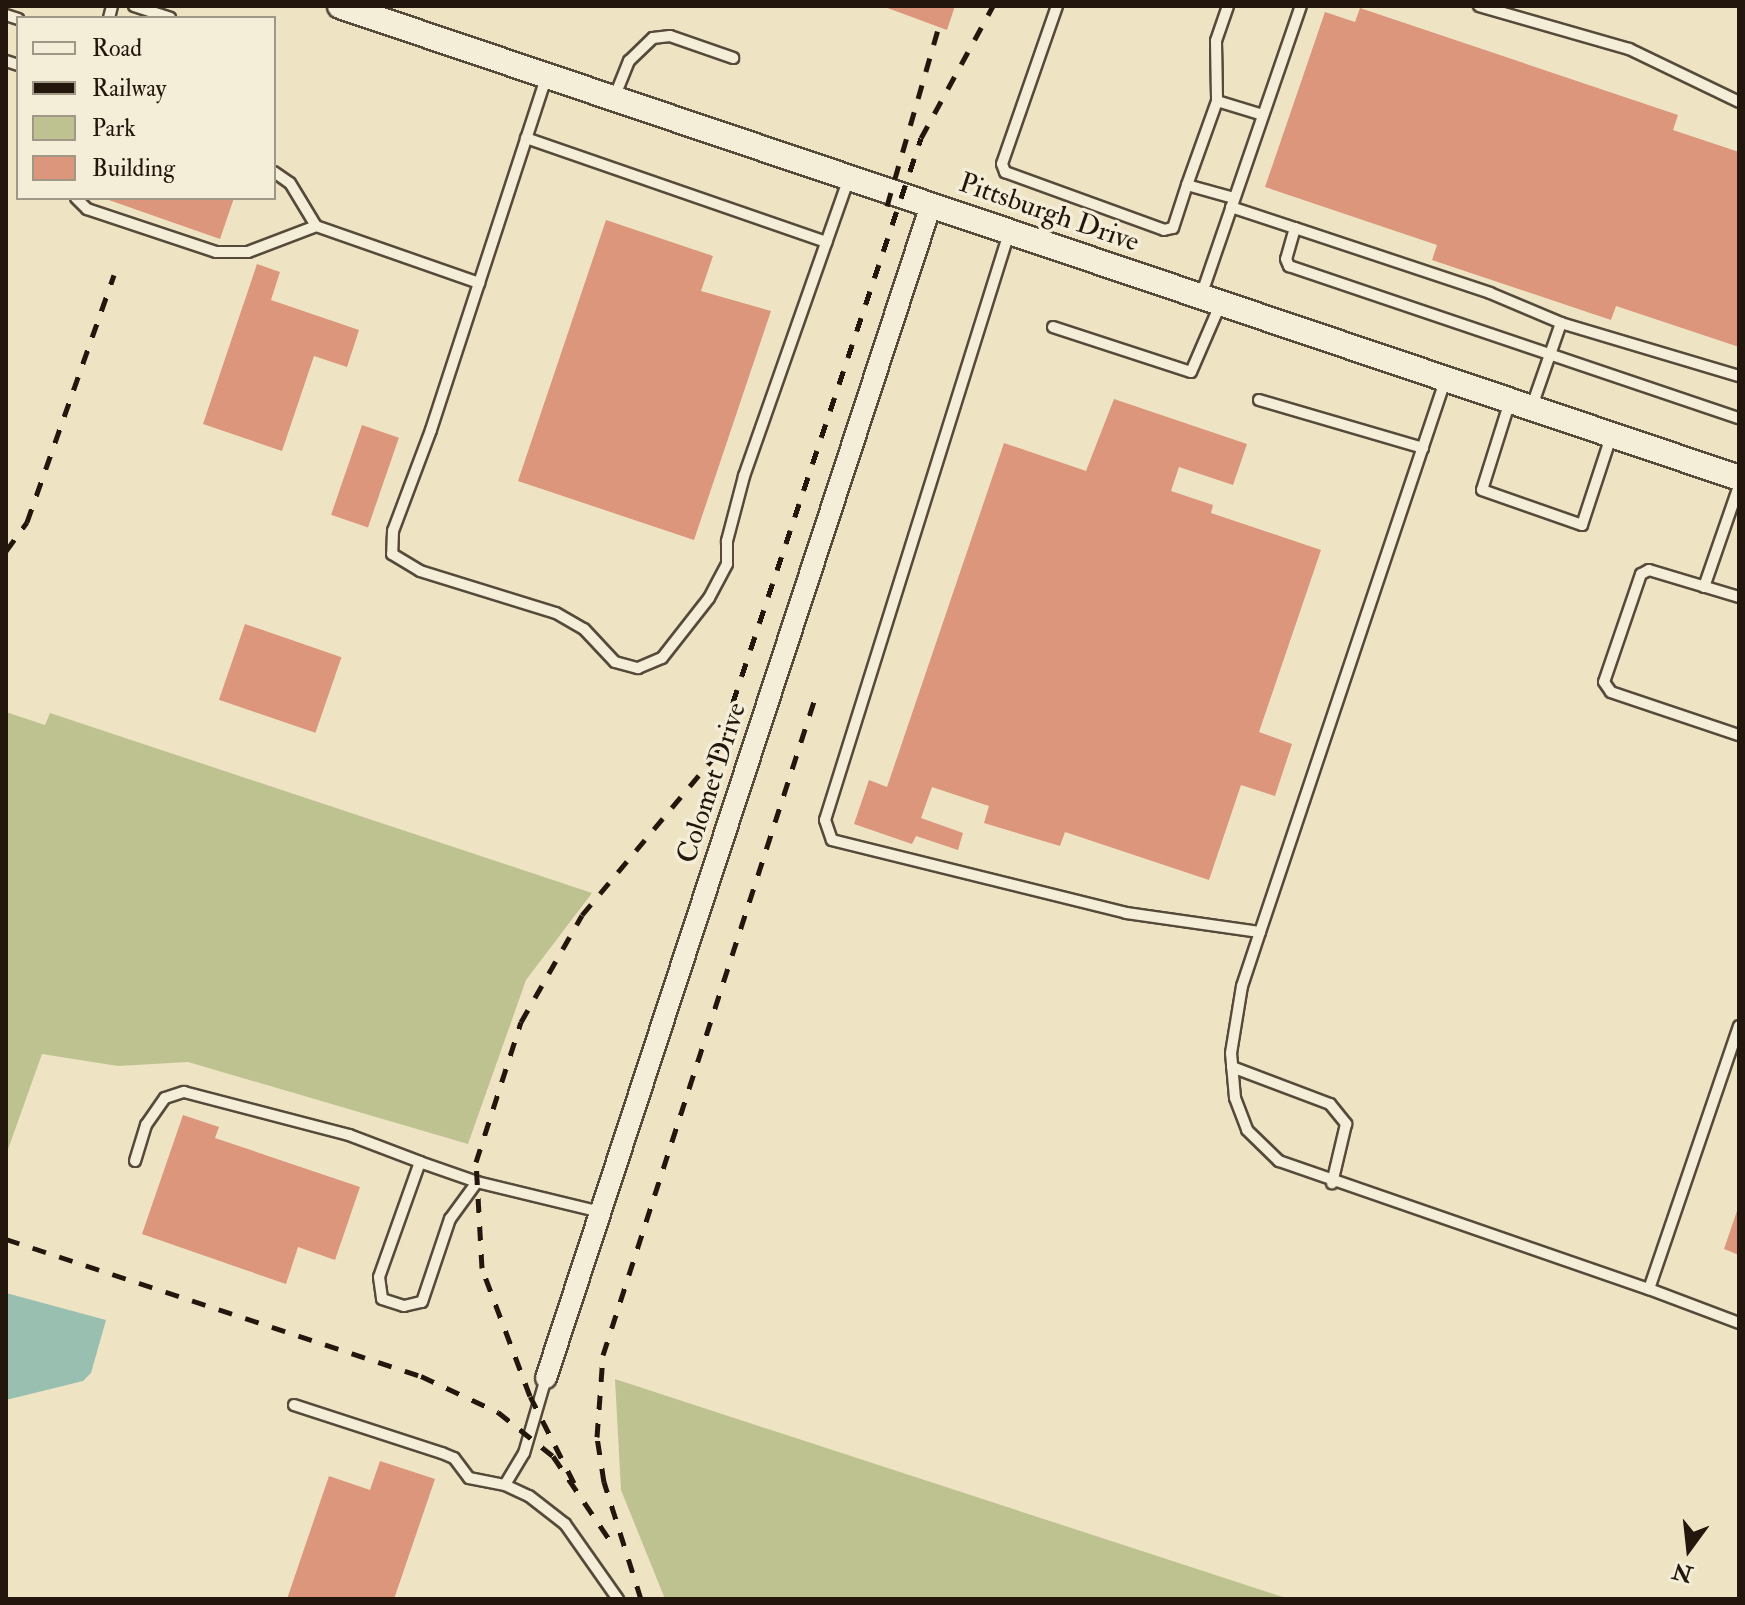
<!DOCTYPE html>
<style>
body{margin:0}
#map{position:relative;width:1745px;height:1605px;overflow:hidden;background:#eee4c3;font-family:"IM FELL Double Pica",serif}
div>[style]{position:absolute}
.green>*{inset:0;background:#bec290}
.water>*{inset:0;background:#99bfb1}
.building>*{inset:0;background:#db967c;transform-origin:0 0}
.roads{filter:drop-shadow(2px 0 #564a3a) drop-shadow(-2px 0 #564a3a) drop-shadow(0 2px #564a3a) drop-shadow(0 -2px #564a3a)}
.service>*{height:10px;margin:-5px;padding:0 5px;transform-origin:5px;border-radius:5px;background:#f4edd8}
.minor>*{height:20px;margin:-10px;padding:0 10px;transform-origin:10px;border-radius:10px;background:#f4edd8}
.tertiary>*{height:24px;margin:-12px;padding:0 12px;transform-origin:12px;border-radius:12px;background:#f4edd8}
.rail>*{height:5px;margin-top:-2.5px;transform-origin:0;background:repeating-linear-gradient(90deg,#23170d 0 14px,transparent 0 28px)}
span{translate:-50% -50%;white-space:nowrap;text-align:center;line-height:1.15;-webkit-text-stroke:7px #f4edd8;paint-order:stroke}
.street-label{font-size:28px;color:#23170d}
.frame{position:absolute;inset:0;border:8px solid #23170d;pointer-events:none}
.legend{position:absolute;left:16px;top:16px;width:260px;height:184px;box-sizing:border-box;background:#f4edd8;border:2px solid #a09787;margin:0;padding:10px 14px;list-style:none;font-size:24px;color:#23170d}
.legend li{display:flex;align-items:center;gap:16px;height:40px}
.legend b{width:40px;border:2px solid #a09787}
.north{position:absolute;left:1649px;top:1509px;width:80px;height:80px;-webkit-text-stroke:6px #f4edd8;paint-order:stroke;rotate:195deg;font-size:22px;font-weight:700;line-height:32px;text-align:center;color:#23170d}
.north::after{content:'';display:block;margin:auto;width:28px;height:36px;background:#23170d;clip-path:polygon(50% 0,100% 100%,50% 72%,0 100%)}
</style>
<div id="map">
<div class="green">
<div style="clip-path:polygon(6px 712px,45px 725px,50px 713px,592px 893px,526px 980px,468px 1144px,188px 1062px,118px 1066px,42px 1054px,6px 1155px)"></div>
<div style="clip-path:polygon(615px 1379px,1289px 1599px,665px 1599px,621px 1490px)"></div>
</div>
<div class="water">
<div style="clip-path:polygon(6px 1293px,106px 1320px,91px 1373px,83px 1381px,6px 1400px)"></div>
</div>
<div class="building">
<div style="clip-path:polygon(882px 6px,955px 6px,947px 30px)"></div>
<div style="clip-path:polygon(1360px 8px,1678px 115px,1673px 130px,1739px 152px,1739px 347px,1616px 306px,1611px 320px,1432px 260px,1437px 245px,1265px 187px,1325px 12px,1355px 22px)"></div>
<div style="clip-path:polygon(103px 198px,234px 198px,220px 239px)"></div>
<div style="clip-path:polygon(606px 220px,713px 256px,701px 291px,771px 311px,694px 540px,518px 481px)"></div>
<div style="clip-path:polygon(257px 264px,280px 272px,271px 300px,359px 330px,347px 367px,314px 356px,282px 451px,203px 424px)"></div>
<div style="clip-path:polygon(1114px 399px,1247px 444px,1233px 485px,1179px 467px,1171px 491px,1213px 505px,1211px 513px,1321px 550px,1259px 732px,1292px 744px,1275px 796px,1241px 785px,1209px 880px,1065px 832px,1060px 846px,984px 823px,989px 806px,932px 787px,921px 818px,963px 833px,958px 850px,916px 836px,912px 844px,854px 824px,869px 780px,887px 787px,1004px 443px,1086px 471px)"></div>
<div style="left:362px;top:425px;width:39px;height:95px;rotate:19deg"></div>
<div style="left:245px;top:624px;width:102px;height:80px;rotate:19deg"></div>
<div style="clip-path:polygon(183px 1115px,219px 1127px,215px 1138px,360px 1187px,335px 1260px,298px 1247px,286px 1284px,142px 1234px)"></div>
<div style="clip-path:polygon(1737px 1211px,1739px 1212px,1739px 1255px,1724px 1249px)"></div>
<div style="clip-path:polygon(380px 1461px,435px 1479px,394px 1599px,287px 1599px,329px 1476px,370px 1490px)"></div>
</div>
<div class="roads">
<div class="service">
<div style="left:134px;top:6px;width:38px;rotate:18deg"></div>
<div style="left:1057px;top:6px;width:167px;rotate:109.2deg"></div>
<div style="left:1002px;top:164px;width:9px;rotate:69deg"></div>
<div style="left:1005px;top:172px;width:169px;rotate:20deg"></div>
<div style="left:1164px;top:230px;width:9px;rotate:-13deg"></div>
<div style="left:1173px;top:228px;width:45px;rotate:-72deg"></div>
<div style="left:1187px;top:185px;width:49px;rotate:15.5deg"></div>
<div style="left:1228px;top:6px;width:37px;rotate:109deg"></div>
<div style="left:1216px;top:41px;width:60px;rotate:89deg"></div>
<div style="left:1217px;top:101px;width:48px;rotate:16.9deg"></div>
<div style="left:1479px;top:6px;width:156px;rotate:16deg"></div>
<div style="left:1629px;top:49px;width:122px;rotate:25.7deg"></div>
<div style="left:6px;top:15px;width:13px;rotate:18deg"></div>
<div style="left:109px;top:18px;width:12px;rotate:-76deg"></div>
<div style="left:6px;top:61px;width:13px;rotate:18deg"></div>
<div style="left:547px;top:75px;width:373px;rotate:108.1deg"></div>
<div style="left:431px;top:430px;width:108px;rotate:110.6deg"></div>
<div style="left:393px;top:531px;width:23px;rotate:92deg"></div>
<div style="left:392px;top:554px;width:33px;rotate:31deg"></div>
<div style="left:420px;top:571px;width:142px;rotate:17.2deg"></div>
<div style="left:556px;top:613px;width:32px;rotate:30deg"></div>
<div style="left:584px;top:629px;width:45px;rotate:46.8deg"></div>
<div style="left:615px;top:662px;width:24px;rotate:15deg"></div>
<div style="left:638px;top:668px;width:26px;rotate:-23deg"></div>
<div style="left:662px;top:658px;width:76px;rotate:-51.9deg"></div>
<div style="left:709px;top:598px;width:38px;rotate:-62deg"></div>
<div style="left:727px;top:564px;width:23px;rotate:-90deg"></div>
<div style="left:727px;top:541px;width:67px;rotate:-75.3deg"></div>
<div style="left:744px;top:476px;width:316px;rotate:-70.6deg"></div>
<div style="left:614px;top:98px;width:40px;rotate:-68deg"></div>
<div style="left:629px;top:61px;width:33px;rotate:-44deg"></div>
<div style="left:653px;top:38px;width:17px;rotate:-7deg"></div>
<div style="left:670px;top:36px;width:67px;rotate:19.2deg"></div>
<div style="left:526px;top:138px;width:318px;rotate:19.1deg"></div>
<div style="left:274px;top:172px;width:19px;rotate:35deg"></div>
<div style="left:290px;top:183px;width:50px;rotate:58.8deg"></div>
<div style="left:1187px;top:185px;width:89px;rotate:-70.3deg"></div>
<div style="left:76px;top:198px;width:16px;rotate:45deg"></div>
<div style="left:87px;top:209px;width:136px;rotate:18.4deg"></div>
<div style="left:216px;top:252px;width:32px"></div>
<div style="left:248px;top:252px;width:73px;rotate:-20.9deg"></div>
<div style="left:316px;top:226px;width:173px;rotate:19.3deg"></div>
<div style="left:1231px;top:207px;width:67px;rotate:18.2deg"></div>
<div style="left:1295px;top:228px;width:32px;rotate:106deg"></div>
<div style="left:1286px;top:259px;width:8px;rotate:67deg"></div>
<div style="left:1289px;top:266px;width:475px;rotate:18.7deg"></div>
<div style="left:1295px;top:228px;width:206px;rotate:18.4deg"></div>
<div style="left:1490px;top:293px;width:77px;rotate:22.9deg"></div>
<div style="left:1561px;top:323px;width:186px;rotate:16.6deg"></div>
<div style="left:1009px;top:233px;width:615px;rotate:107.4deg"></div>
<div style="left:825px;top:820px;width:21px;rotate:71deg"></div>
<div style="left:832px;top:840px;width:303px;rotate:13.9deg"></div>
<div style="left:1126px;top:913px;width:135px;rotate:8.1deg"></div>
<div style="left:1260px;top:932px;width:581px;rotate:-71.44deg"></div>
<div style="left:1201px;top:296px;width:307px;rotate:-71deg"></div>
<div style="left:1053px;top:327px;width:145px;rotate:18.1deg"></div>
<div style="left:1191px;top:372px;width:73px;rotate:-66.6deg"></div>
<div style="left:1259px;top:400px;width:171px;rotate:16.3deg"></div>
<div style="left:1510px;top:401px;width:93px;rotate:107.5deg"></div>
<div style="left:1482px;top:490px;width:106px;rotate:19.3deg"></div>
<div style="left:1582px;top:525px;width:93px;rotate:-71.8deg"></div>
<div style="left:1532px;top:406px;width:88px;rotate:-70.7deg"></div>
<div style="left:1704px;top:587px;width:107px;rotate:-70.9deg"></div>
<div style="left:1739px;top:597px;width:94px;rotate:-163.3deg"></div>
<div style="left:1649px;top:570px;width:9px;rotate:153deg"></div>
<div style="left:1641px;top:574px;width:114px;rotate:108.9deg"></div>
<div style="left:1604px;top:682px;width:12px;rotate:55deg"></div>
<div style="left:1611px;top:692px;width:135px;rotate:18.6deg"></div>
<div style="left:1260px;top:932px;width:57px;rotate:108.4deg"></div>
<div style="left:1242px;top:986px;width:68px;rotate:99.3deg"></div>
<div style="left:1231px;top:1053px;width:45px;rotate:84.9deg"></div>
<div style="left:1235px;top:1098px;width:34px;rotate:69deg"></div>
<div style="left:1247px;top:1130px;width:45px;rotate:44.1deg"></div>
<div style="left:1279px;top:1161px;width:392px;rotate:19.1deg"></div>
<div style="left:1649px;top:1289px;width:278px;rotate:-71.1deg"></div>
<div style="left:1232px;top:1067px;width:105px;rotate:20.7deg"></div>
<div style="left:1330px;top:1104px;width:26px;rotate:51deg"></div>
<div style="left:1346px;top:1124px;width:61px;rotate:103.3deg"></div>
<div style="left:135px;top:1161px;width:38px;rotate:-73deg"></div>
<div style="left:146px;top:1125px;width:33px;rotate:-55deg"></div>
<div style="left:165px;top:1098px;width:20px;rotate:-18deg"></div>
<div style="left:184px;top:1092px;width:171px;rotate:14.6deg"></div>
<div style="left:349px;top:1135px;width:76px;rotate:20.8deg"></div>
<div style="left:477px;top:1182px;width:60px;rotate:-160.7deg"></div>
<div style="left:420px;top:1162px;width:122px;rotate:109.6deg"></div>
<div style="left:379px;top:1277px;width:22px;rotate:82deg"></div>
<div style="left:382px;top:1299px;width:23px;rotate:18deg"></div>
<div style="left:404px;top:1306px;width:18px;rotate:-13deg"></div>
<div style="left:422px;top:1302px;width:88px;rotate:-71.4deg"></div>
<div style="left:450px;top:1219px;width:46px;rotate:-53.9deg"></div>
<div style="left:477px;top:1182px;width:128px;rotate:13.6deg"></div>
<div style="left:1649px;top:1289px;width:96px;rotate:20.7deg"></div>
<div style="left:546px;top:1378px;width:78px;rotate:106.3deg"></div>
<div style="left:524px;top:1453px;width:37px;rotate:121deg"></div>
<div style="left:505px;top:1485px;width:26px;rotate:25deg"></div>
<div style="left:529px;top:1496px;width:46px;rotate:37.9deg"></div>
<div style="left:565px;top:1524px;width:92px;rotate:54.8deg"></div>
<div style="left:294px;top:1405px;width:156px;rotate:18deg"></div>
<div style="left:442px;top:1453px;width:13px;rotate:23deg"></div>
<div style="left:454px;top:1458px;width:25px;rotate:53deg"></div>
<div style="left:469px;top:1478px;width:37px;rotate:11deg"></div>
</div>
<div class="minor">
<div style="left:546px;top:1378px;width:1235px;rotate:-71.83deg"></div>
</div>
<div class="tertiary">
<div style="left:340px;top:6px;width:1476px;rotate:18.64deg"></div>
</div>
</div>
<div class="rail">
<div style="left:887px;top:206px;width:184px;rotate:-73.9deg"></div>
<div style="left:6px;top:551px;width:36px;rotate:-54deg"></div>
<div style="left:27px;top:522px;width:262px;rotate:-70.6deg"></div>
<div style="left:6px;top:1239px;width:437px;rotate:18.3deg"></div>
<div style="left:421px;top:1376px;width:85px;rotate:25.1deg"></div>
<div style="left:498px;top:1412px;width:70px;rotate:38.7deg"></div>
<div style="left:553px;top:1456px;width:107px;rotate:56deg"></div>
<div style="left:574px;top:1483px;width:97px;rotate:-116.8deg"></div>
<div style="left:530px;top:1396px;width:137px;rotate:-110.6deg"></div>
<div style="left:482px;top:1268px;width:106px;rotate:-93.2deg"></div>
<div style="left:476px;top:1162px;width:147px;rotate:-72.2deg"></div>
<div style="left:521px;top:1022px;width:123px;rotate:-60.3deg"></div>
<div style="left:582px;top:915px;width:207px;rotate:-50.1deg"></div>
<div style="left:715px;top:756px;width:651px;rotate:-71.57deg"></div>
<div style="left:921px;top:138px;width:150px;rotate:-61.4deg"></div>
<div style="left:641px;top:1599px;width:123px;rotate:-107.5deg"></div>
<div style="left:604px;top:1482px;width:46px;rotate:-98.8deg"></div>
<div style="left:597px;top:1437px;width:82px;rotate:-85.8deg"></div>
<div style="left:603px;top:1355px;width:694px;rotate:-72.11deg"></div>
</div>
<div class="street-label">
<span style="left:1049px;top:213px;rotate:19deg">Pittsburgh Drive</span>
<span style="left:712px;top:783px;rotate:-72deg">Colomet Drive</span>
</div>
<div class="frame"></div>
<ul class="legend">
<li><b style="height:10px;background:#f4edd8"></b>Road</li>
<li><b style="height:10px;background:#23170d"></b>Railway</li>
<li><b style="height:22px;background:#bec290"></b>Park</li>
<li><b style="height:22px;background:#db967c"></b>Building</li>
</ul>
<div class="north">N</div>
</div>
